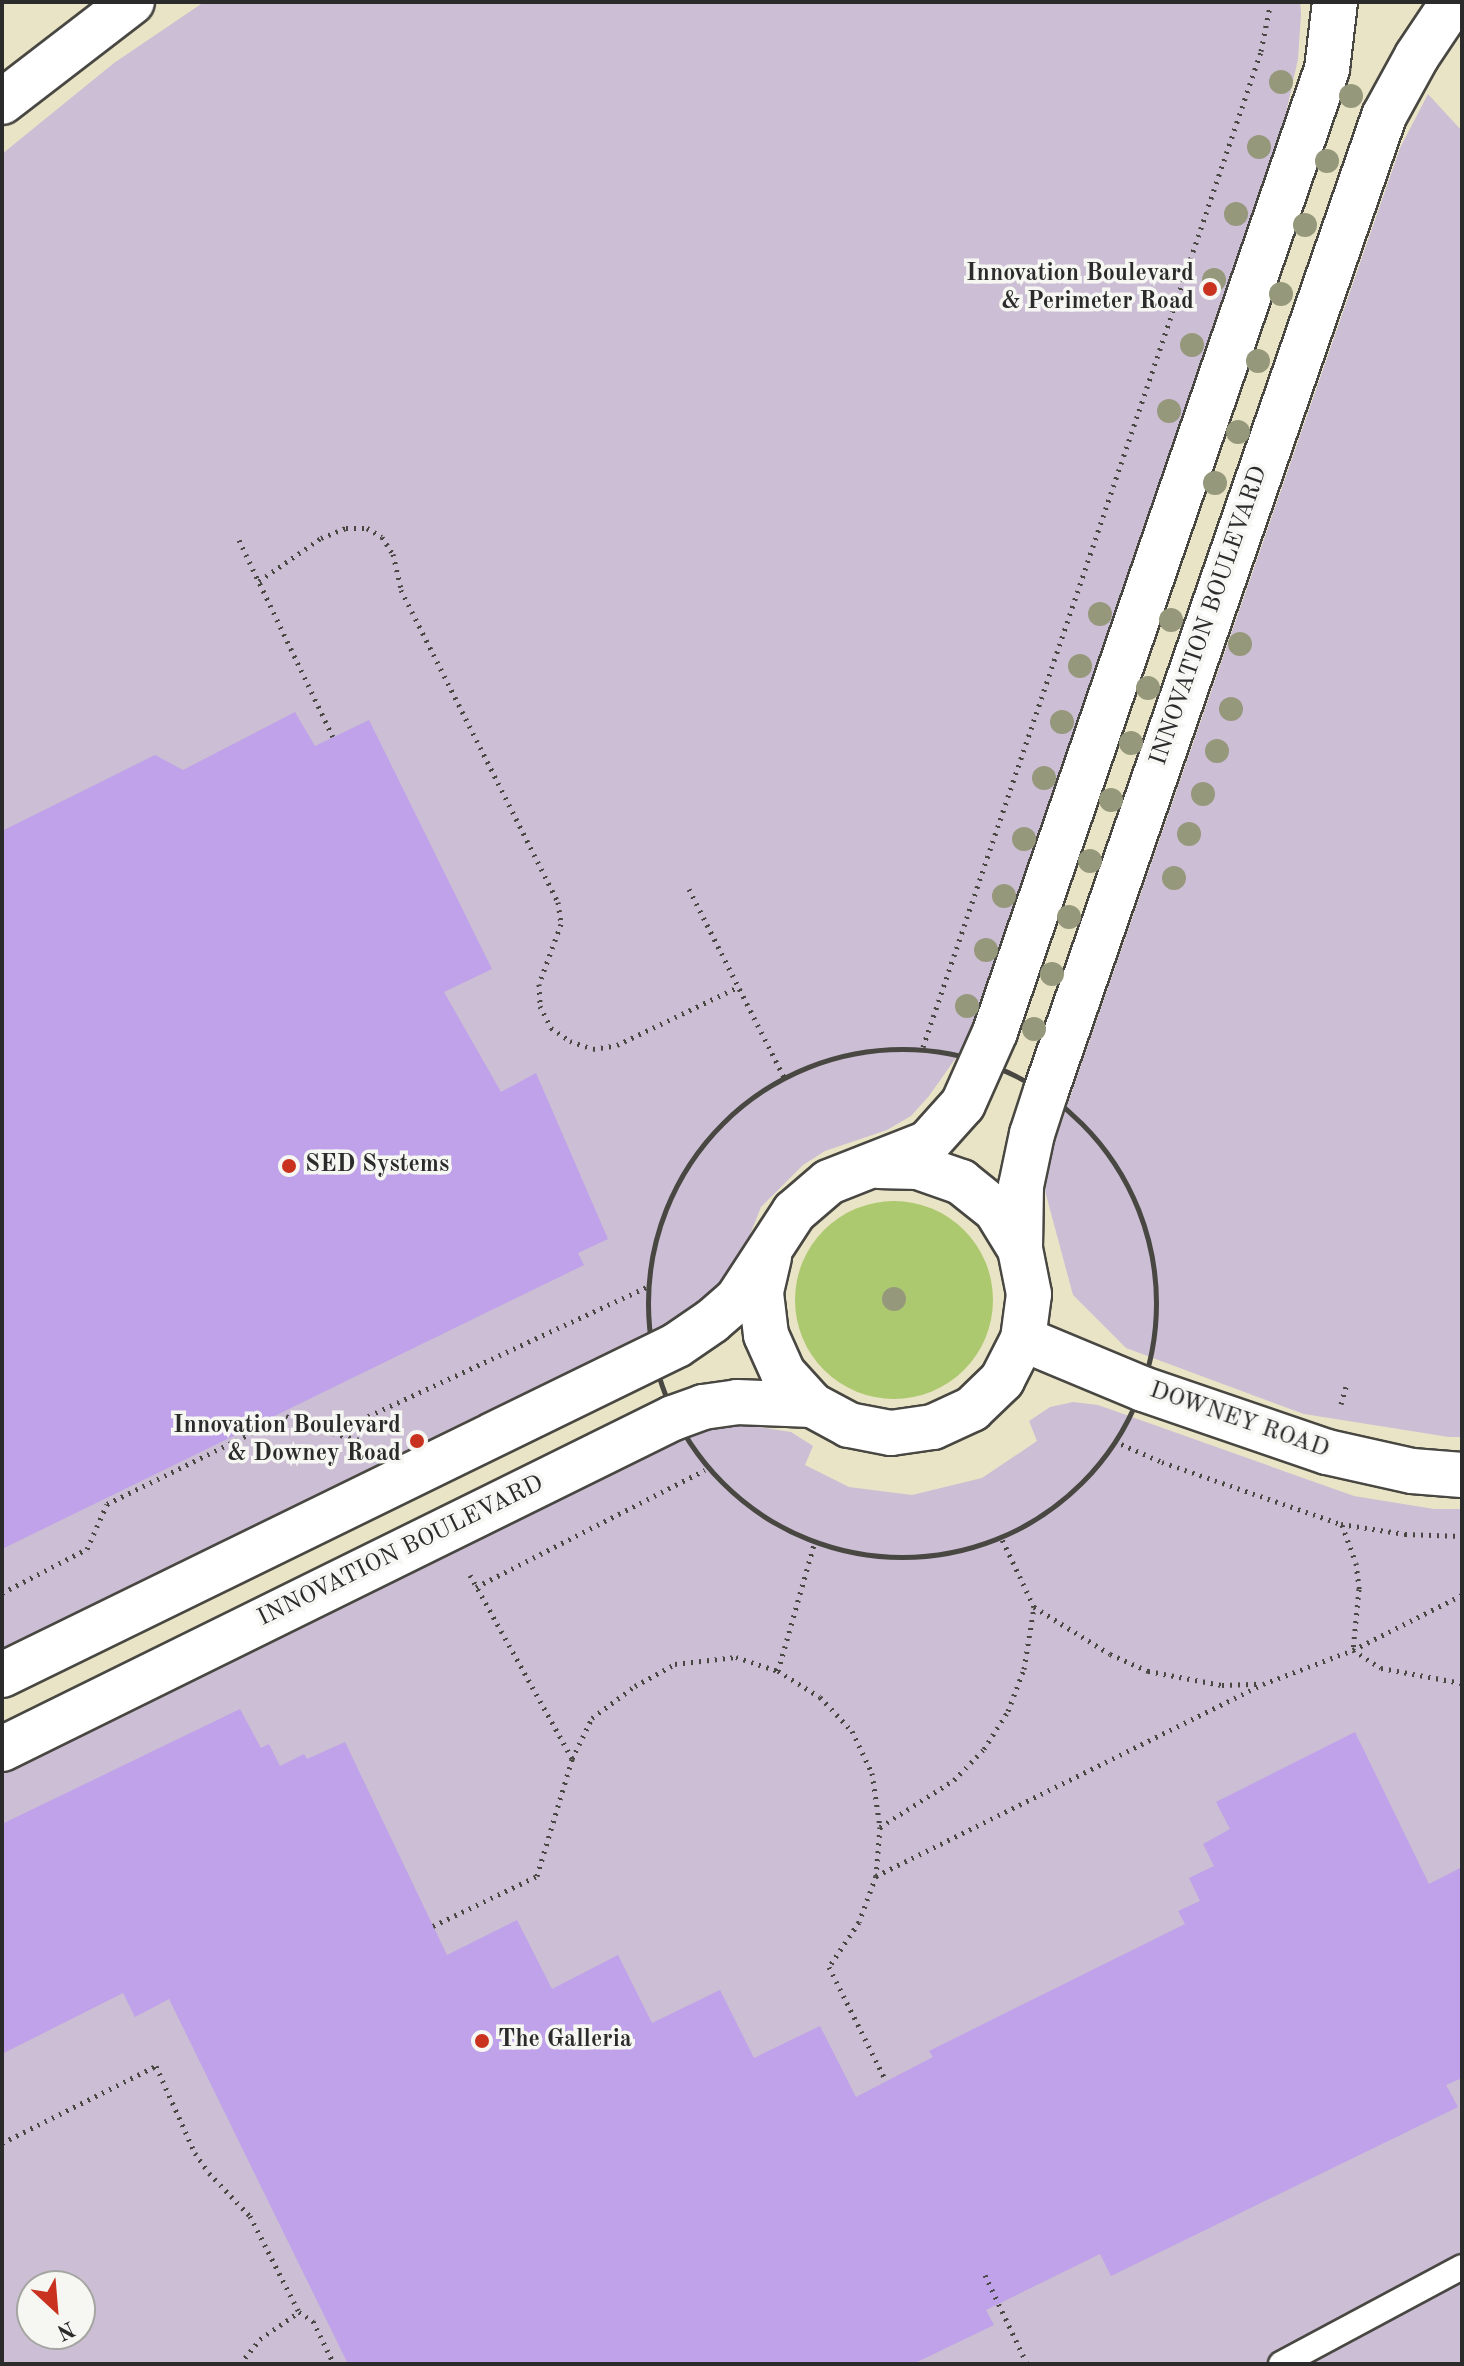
<!DOCTYPE html>
<style>
body{margin:0}
#map{position:relative;width:1464px;height:2366px;overflow:hidden;background:#eae4c6;font-family:"Old Standard TT",serif}
div>[style]{position:absolute}
.industrial>*{inset:0;background:#ccbed4}
.green>*{inset:0;background:#adc970}
.round{border-radius:50%}
.building>*{inset:0;background:#bfa2e9}
.path>*{height:5px;margin-top:-2.5px;transform-origin:0;background:repeating-linear-gradient(90deg,#484742 0 2px,transparent 0 8px)}
.path>.ring{margin:-2.5px;padding:0;box-sizing:content-box;background:none;border:5px solid #484742;border-radius:50%}
.roads{filter:drop-shadow(2px 0 #484742) drop-shadow(-2px 0 #484742) drop-shadow(0 2px #484742) drop-shadow(0 -2px #484742)}
.lane>*{height:24px;margin:-12px;padding:0 12px;transform-origin:12px;border-radius:12px;background:#fff}
.street>*{height:44px;margin:-22px;padding:0 22px;transform-origin:22px;border-radius:22px;background:#fff}
.trees>*{width:24px;height:24px;margin:-12px;border-radius:50%;background:#96987c}
.dots>*{width:22px;height:22px;translate:-50% -50%;box-sizing:border-box;border:4px solid #f6f6f2;border-radius:50%}
span{translate:-50% -50%;white-space:nowrap;text-align:center;line-height:1.15;-webkit-text-stroke:7px #f6f6f2;paint-order:stroke}
.poi-label{font-size:24px;color:#2b2b2b;font-weight:700}
.right{translate:-100% -50%;text-align:right}
.left{translate:0 -50%;text-align:left}
.street-label{font-size:24px;color:#2b2b2b}
.frame{position:absolute;inset:0;border:4px solid #2b2b2b;pointer-events:none}
.north{position:absolute;left:16px;top:2270px;width:80px;height:80px;box-sizing:border-box;background:#f6f6f2;border:2px solid #a5a5a2;border-radius:50%;rotate:154deg;font-size:22px;font-weight:700;line-height:32px;text-align:center;color:#2b2b2b}
.north::after{content:'';display:block;margin:auto;width:28px;height:36px;background:#c8321e;clip-path:polygon(50% 0,100% 100%,50% 72%,0 100%)}
</style>
<div id="map">
<div class="industrial">
<div style="clip-path:polygon(204px 2px,1300px 2px,1301px 14px,1298px 59px,1284px 122px,972px 1035px,929px 1096px,911px 1116px,887px 1130px,825px 1151px,803px 1165px,761px 1207px,737px 1267px,713px 1298px,685px 1314px,2px 1648px,2px 154px,114px 63px)"></div>
<div style="clip-path:polygon(1428px 94px,1462px 131px,1462px 1437px,1449px 1437px,1304px 1414px,1126px 1348px,1073px 1295px,1045px 1191px,1051px 1153px,1068px 1103px,1400px 148px)"></div>
<div style="clip-path:polygon(evenodd,1073px 1402px,1098px 1405px,1354px 1496px,1434px 1509px,1462px 1509px,1462px 2364px,2px 2364px,2px 1772px,698px 1429px,733px 1423px,791px 1432px,813px 1446px,805px 1465px,849px 1487px,912px 1495px,982px 1478px,1037px 1441px,1029px 1421px,1050px 1407px,1073px 1402px,32px 2286px,80px 2286px,80px 2334px,32px 2334px,32px 2286px)"></div>
</div>
<div class="green">
<div class="round" style="left:795px;top:1201px;width:198px;height:198px"></div>
</div>
<div class="building">
<div style="clip-path:polygon(295px 712px,315px 746px,369px 720px,492px 969px,444px 992px,501px 1092px,536px 1073px,608px 1239px,578px 1253px,584px 1265px,2px 1549px,2px 831px,155px 755px,183px 770px)"></div>
<div style="clip-path:polygon(240px 1709px,261px 1748px,269px 1744px,280px 1766px,304px 1754px,307px 1759px,345px 1742px,447px 1955px,517px 1920px,552px 1989px,618px 1955px,652px 2023px,720px 1990px,754px 2058px,820px 2026px,856px 2097px,933px 2057px,929px 2051px,1185px 1924px,1178px 1911px,1200px 1901px,1189px 1878px,1214px 1866px,1203px 1844px,1230px 1829px,1216px 1802px,1355px 1732px,1429px 1884px,1462px 1867px,1462px 2078px,1446px 2085px,1458px 2107px,1111px 2276px,1100px 2254px,986px 2310px,994px 2325px,913px 2364px,348px 2364px,169px 1999px,135px 2017px,123px 1993px,2px 2054px,2px 1824px)"></div>
</div>
<div class="path">
<div style="left:239px;top:540px;width:218px;rotate:64.5deg"></div>
<div style="left:259px;top:581px;width:75px;rotate:-34.7deg"></div>
<div style="left:321px;top:538px;width:27px;rotate:-22deg"></div>
<div style="left:346px;top:528px;width:21px"></div>
<div style="left:367px;top:528px;width:17px;rotate:31deg"></div>
<div style="left:382px;top:537px;width:20px;rotate:57deg"></div>
<div style="left:393px;top:554px;width:37px;rotate:77deg"></div>
<div style="left:401px;top:590px;width:349px;rotate:63.3deg"></div>
<div style="left:558px;top:902px;width:22px;rotate:82deg"></div>
<div style="left:561px;top:924px;width:64px;rotate:110.1deg"></div>
<div style="left:539px;top:984px;width:22px;rotate:87deg"></div>
<div style="left:540px;top:1006px;width:25px;rotate:63deg"></div>
<div style="left:551px;top:1028px;width:23px;rotate:34deg"></div>
<div style="left:570px;top:1041px;width:24px;rotate:19deg"></div>
<div style="left:593px;top:1049px;width:24px;rotate:-9deg"></div>
<div style="left:617px;top:1045px;width:136px;rotate:-25.6deg"></div>
<div style="left:689px;top:889px;width:211px;rotate:63.2deg"></div>
<div style="left:923px;top:1047px;width:1052px;rotate:-71.25deg"></div>
<div style="left:1261px;top:51px;width:46px;rotate:-78.7deg"></div>
<div class="ring" style="left:648px;top:1049px;width:503px;height:503px"></div>
<div style="left:1341px;top:1404px;width:18px;rotate:-74deg"></div>
<div style="left:333px;top:1433px;width:30px;rotate:15deg"></div>
<div style="left:1114px;top:1441px;width:52px;rotate:23.6deg"></div>
<div style="left:1162px;top:1462px;width:189px;rotate:19.1deg"></div>
<div style="left:1341px;top:1524px;width:65px;rotate:8.9deg"></div>
<div style="left:1405px;top:1534px;width:57px;rotate:2deg"></div>
<div style="left:1342px;top:1525px;width:40px;rotate:69.8deg"></div>
<div style="left:1356px;top:1563px;width:26px;rotate:83deg"></div>
<div style="left:1359px;top:1589px;width:61px;rotate:95.6deg"></div>
<div style="left:1353px;top:1650px;width:33px;rotate:33deg"></div>
<div style="left:1381px;top:1668px;width:82px;rotate:10.5deg"></div>
<div style="left:470px;top:1575px;width:210px;rotate:60.9deg"></div>
<div style="left:476px;top:1587px;width:257px;rotate:-27.1deg"></div>
<div style="left:2px;top:1593px;width:96px;rotate:-27.4deg"></div>
<div style="left:87px;top:1549px;width:49px;rotate:-66deg"></div>
<div style="left:107px;top:1504px;width:199px;rotate:-26.2deg"></div>
<div style="left:286px;top:1416px;width:49px;rotate:20.3deg"></div>
<div style="left:332px;top:1433px;width:347px;rotate:-24.9deg"></div>
<div style="left:1034px;top:1607px;width:89px;rotate:31.7deg"></div>
<div style="left:1110px;top:1654px;width:42px;rotate:24.1deg"></div>
<div style="left:1148px;top:1671px;width:75px;rotate:10.7deg"></div>
<div style="left:1222px;top:1685px;width:37px;rotate:-2deg"></div>
<div style="left:778px;top:1671px;width:131px;rotate:-74.1deg"></div>
<div style="left:880px;top:1827px;width:88px;rotate:-32.4deg"></div>
<div style="left:954px;top:1780px;width:43px;rotate:-45.9deg"></div>
<div style="left:984px;top:1749px;width:45px;rotate:-57.7deg"></div>
<div style="left:1008px;top:1711px;width:45px;rotate:-69.1deg"></div>
<div style="left:1024px;top:1669px;width:63px;rotate:-80.8deg"></div>
<div style="left:1034px;top:1607px;width:77px;rotate:-115.2deg"></div>
<div style="left:876px;top:1876px;width:432px;rotate:-26.4deg"></div>
<div style="left:1263px;top:1684px;width:96px;rotate:-20.7deg"></div>
<div style="left:1353px;top:1650px;width:122px;rotate:-26.8deg"></div>
<div style="left:433px;top:1926px;width:115px;rotate:-25.7deg"></div>
<div style="left:537px;top:1876px;width:122px;rotate:-73.3deg"></div>
<div style="left:572px;top:1759px;width:46px;rotate:-64deg"></div>
<div style="left:592px;top:1718px;width:54px;rotate:-36.7deg"></div>
<div style="left:635px;top:1686px;width:46px;rotate:-28.8deg"></div>
<div style="left:675px;top:1664px;width:61px;rotate:-6.5deg"></div>
<div style="left:736px;top:1657px;width:44px;rotate:18.4deg"></div>
<div style="left:778px;top:1671px;width:49px;rotate:31.8deg"></div>
<div style="left:820px;top:1697px;width:47px;rotate:46.7deg"></div>
<div style="left:852px;top:1731px;width:47px;rotate:64.5deg"></div>
<div style="left:872px;top:1773px;width:55px;rotate:81.6deg"></div>
<div style="left:880px;top:1827px;width:49px;rotate:94.7deg"></div>
<div style="left:876px;top:1876px;width:49px;rotate:110.3deg"></div>
<div style="left:859px;top:1922px;width:54px;rotate:123.7deg"></div>
<div style="left:829px;top:1967px;width:127px;rotate:63.4deg"></div>
<div style="left:2px;top:2143px;width:172px;rotate:-26.6deg"></div>
<div style="left:156px;top:2066px;width:95px;rotate:65.9deg"></div>
<div style="left:195px;top:2153px;width:24px;rotate:55deg"></div>
<div style="left:209px;top:2173px;width:59px;rotate:46.4deg"></div>
<div style="left:250px;top:2216px;width:108px;rotate:63deg"></div>
<div style="left:299px;top:2312px;width:17px;rotate:33deg"></div>
<div style="left:313px;top:2321px;width:48px;rotate:64deg"></div>
<div style="left:985px;top:2275px;width:98px;rotate:64.7deg"></div>
<div style="left:240px;top:2364px;width:32px;rotate:-51deg"></div>
<div style="left:260px;top:2339px;width:47px;rotate:-34.7deg"></div>
</div>
<div class="roads">
<div class="lane">
<div style="left:1281px;top:2364px;width:205px;rotate:-28.2deg"></div>
</div>
<div class="street">
<div style="left:2px;top:102px;width:164px;rotate:-37.6deg"></div>
<div style="left:878px;top:1166px;width:40px;rotate:1.4deg"></div>
<div style="left:918px;top:1167px;width:46px;rotate:19.2deg"></div>
<div style="left:961px;top:1182px;width:45px;rotate:38.7deg"></div>
<div style="left:996px;top:1210px;width:46px;rotate:58.4deg"></div>
<div style="left:769px;top:1257px;width:37px;rotate:103deg"></div>
<div style="left:761px;top:1293px;width:42px;rotate:83.2deg"></div>
<div style="left:766px;top:1335px;width:42px;rotate:65.9deg"></div>
<div style="left:783px;top:1373px;width:43px;rotate:47.8deg"></div>
<div style="left:812px;top:1405px;width:42px;rotate:28.4deg"></div>
<div style="left:849px;top:1425px;width:43px;rotate:10.8deg"></div>
<div style="left:891px;top:1433px;width:42px;rotate:-8.1deg"></div>
<div style="left:933px;top:1427px;width:43px;rotate:-24.8deg"></div>
<div style="left:972px;top:1409px;width:42px;rotate:-44deg"></div>
<div style="left:1002px;top:1380px;width:46px;rotate:-62.9deg"></div>
<div style="left:1023px;top:1339px;width:45px;rotate:-82.4deg"></div>
<div style="left:1029px;top:1294px;width:46px;rotate:-101.3deg"></div>
<div style="left:1020px;top:1249px;width:63px;rotate:-89.1deg"></div>
<div style="left:1021px;top:1186px;width:53px;rotate:-78.1deg"></div>
<div style="left:1032px;top:1134px;width:45px;rotate:-72deg"></div>
<div style="left:1046px;top:1091px;width:1032px;rotate:-70.88deg"></div>
<div style="left:1384px;top:116px;width:68px;rotate:-61.2deg"></div>
<div style="left:1417px;top:56px;width:65px;rotate:-56.3deg"></div>
<div style="left:1023px;top:1339px;width:130px;rotate:22.6deg"></div>
<div style="left:1143px;top:1389px;width:194px;rotate:18.9deg"></div>
<div style="left:1327px;top:1452px;width:87px;rotate:12.6deg"></div>
<div style="left:1412px;top:1471px;width:50px;rotate:4.6deg"></div>
<div style="left:2px;top:1675px;width:751px;rotate:-26.05deg"></div>
<div style="left:677px;top:1345px;width:42px;rotate:-34.4deg"></div>
<div style="left:712px;top:1321px;width:35px;rotate:-41deg"></div>
<div style="left:738px;top:1298px;width:103px;rotate:-56.9deg"></div>
<div style="left:794px;top:1212px;width:46px;rotate:-40.6deg"></div>
<div style="left:829px;top:1182px;width:106px;rotate:-21.5deg"></div>
<div style="left:928px;top:1143px;width:52px;rotate:-48.1deg"></div>
<div style="left:963px;top:1104px;width:79px;rotate:-66deg"></div>
<div style="left:995px;top:1032px;width:1019px;rotate:-70.98deg"></div>
<div style="left:1327px;top:69px;width:67px;rotate:-83.2deg"></div>
<div style="left:2px;top:1749px;width:748px;rotate:-26.26deg"></div>
<div style="left:673px;top:1418px;width:32px;rotate:-20deg"></div>
<div style="left:703px;top:1407px;width:34px;rotate:-8deg"></div>
<div style="left:737px;top:1402px;width:75px;rotate:2.3deg"></div>
</div>
</div>
<div class="trees">
<div style="left:1281px;top:82px"></div>
<div style="left:1351px;top:96px"></div>
<div style="left:1259px;top:147px"></div>
<div style="left:1327px;top:161px"></div>
<div style="left:1236px;top:214px"></div>
<div style="left:1305px;top:225px"></div>
<div style="left:1214px;top:280px"></div>
<div style="left:1281px;top:294px"></div>
<div style="left:1192px;top:345px"></div>
<div style="left:1258px;top:361px"></div>
<div style="left:1169px;top:411px"></div>
<div style="left:1238px;top:432px"></div>
<div style="left:1215px;top:483px"></div>
<div style="left:1100px;top:614px"></div>
<div style="left:1171px;top:620px"></div>
<div style="left:1240px;top:644px"></div>
<div style="left:1080px;top:666px"></div>
<div style="left:1148px;top:688px"></div>
<div style="left:1231px;top:709px"></div>
<div style="left:1062px;top:722px"></div>
<div style="left:1131px;top:743px"></div>
<div style="left:1217px;top:751px"></div>
<div style="left:1044px;top:778px"></div>
<div style="left:1203px;top:794px"></div>
<div style="left:1111px;top:800px"></div>
<div style="left:1189px;top:834px"></div>
<div style="left:1024px;top:839px"></div>
<div style="left:1090px;top:861px"></div>
<div style="left:1174px;top:878px"></div>
<div style="left:1004px;top:896px"></div>
<div style="left:1069px;top:917px"></div>
<div style="left:986px;top:950px"></div>
<div style="left:1052px;top:974px"></div>
<div style="left:967px;top:1006px"></div>
<div style="left:1034px;top:1029px"></div>
<div style="left:894px;top:1299px"></div>
</div>
<div class="dots">
<div style="left:1210px;top:289px;background:#c8321e"></div>
<div style="left:289px;top:1166px;background:#c8321e"></div>
<div style="left:417px;top:1441px;background:#c8321e"></div>
<div style="left:482px;top:2041px;background:#c8321e"></div>
</div>
<div class="poi-label">
<span class="right" style="left:1194px;top:289px">Innovation Boulevard<br>&amp; Perimeter Road</span>
<span class="left" style="left:305px;top:1166px">SED Systems</span>
<span class="right" style="left:401px;top:1441px">Innovation Boulevard<br>&amp; Downey Road</span>
<span class="left" style="left:498px;top:2041px">The Galleria</span>
</div>
<div class="street-label">
<span style="left:1210px;top:616px;rotate:-71deg">INNOVATION BOULEVARD</span>
<span style="left:1239px;top:1421px;rotate:19deg">DOWNEY ROAD</span>
<span style="left:401px;top:1552px;rotate:-26deg">INNOVATION BOULEVARD</span>
</div>
<div class="frame"></div>
<div class="north">N</div>
</div>
